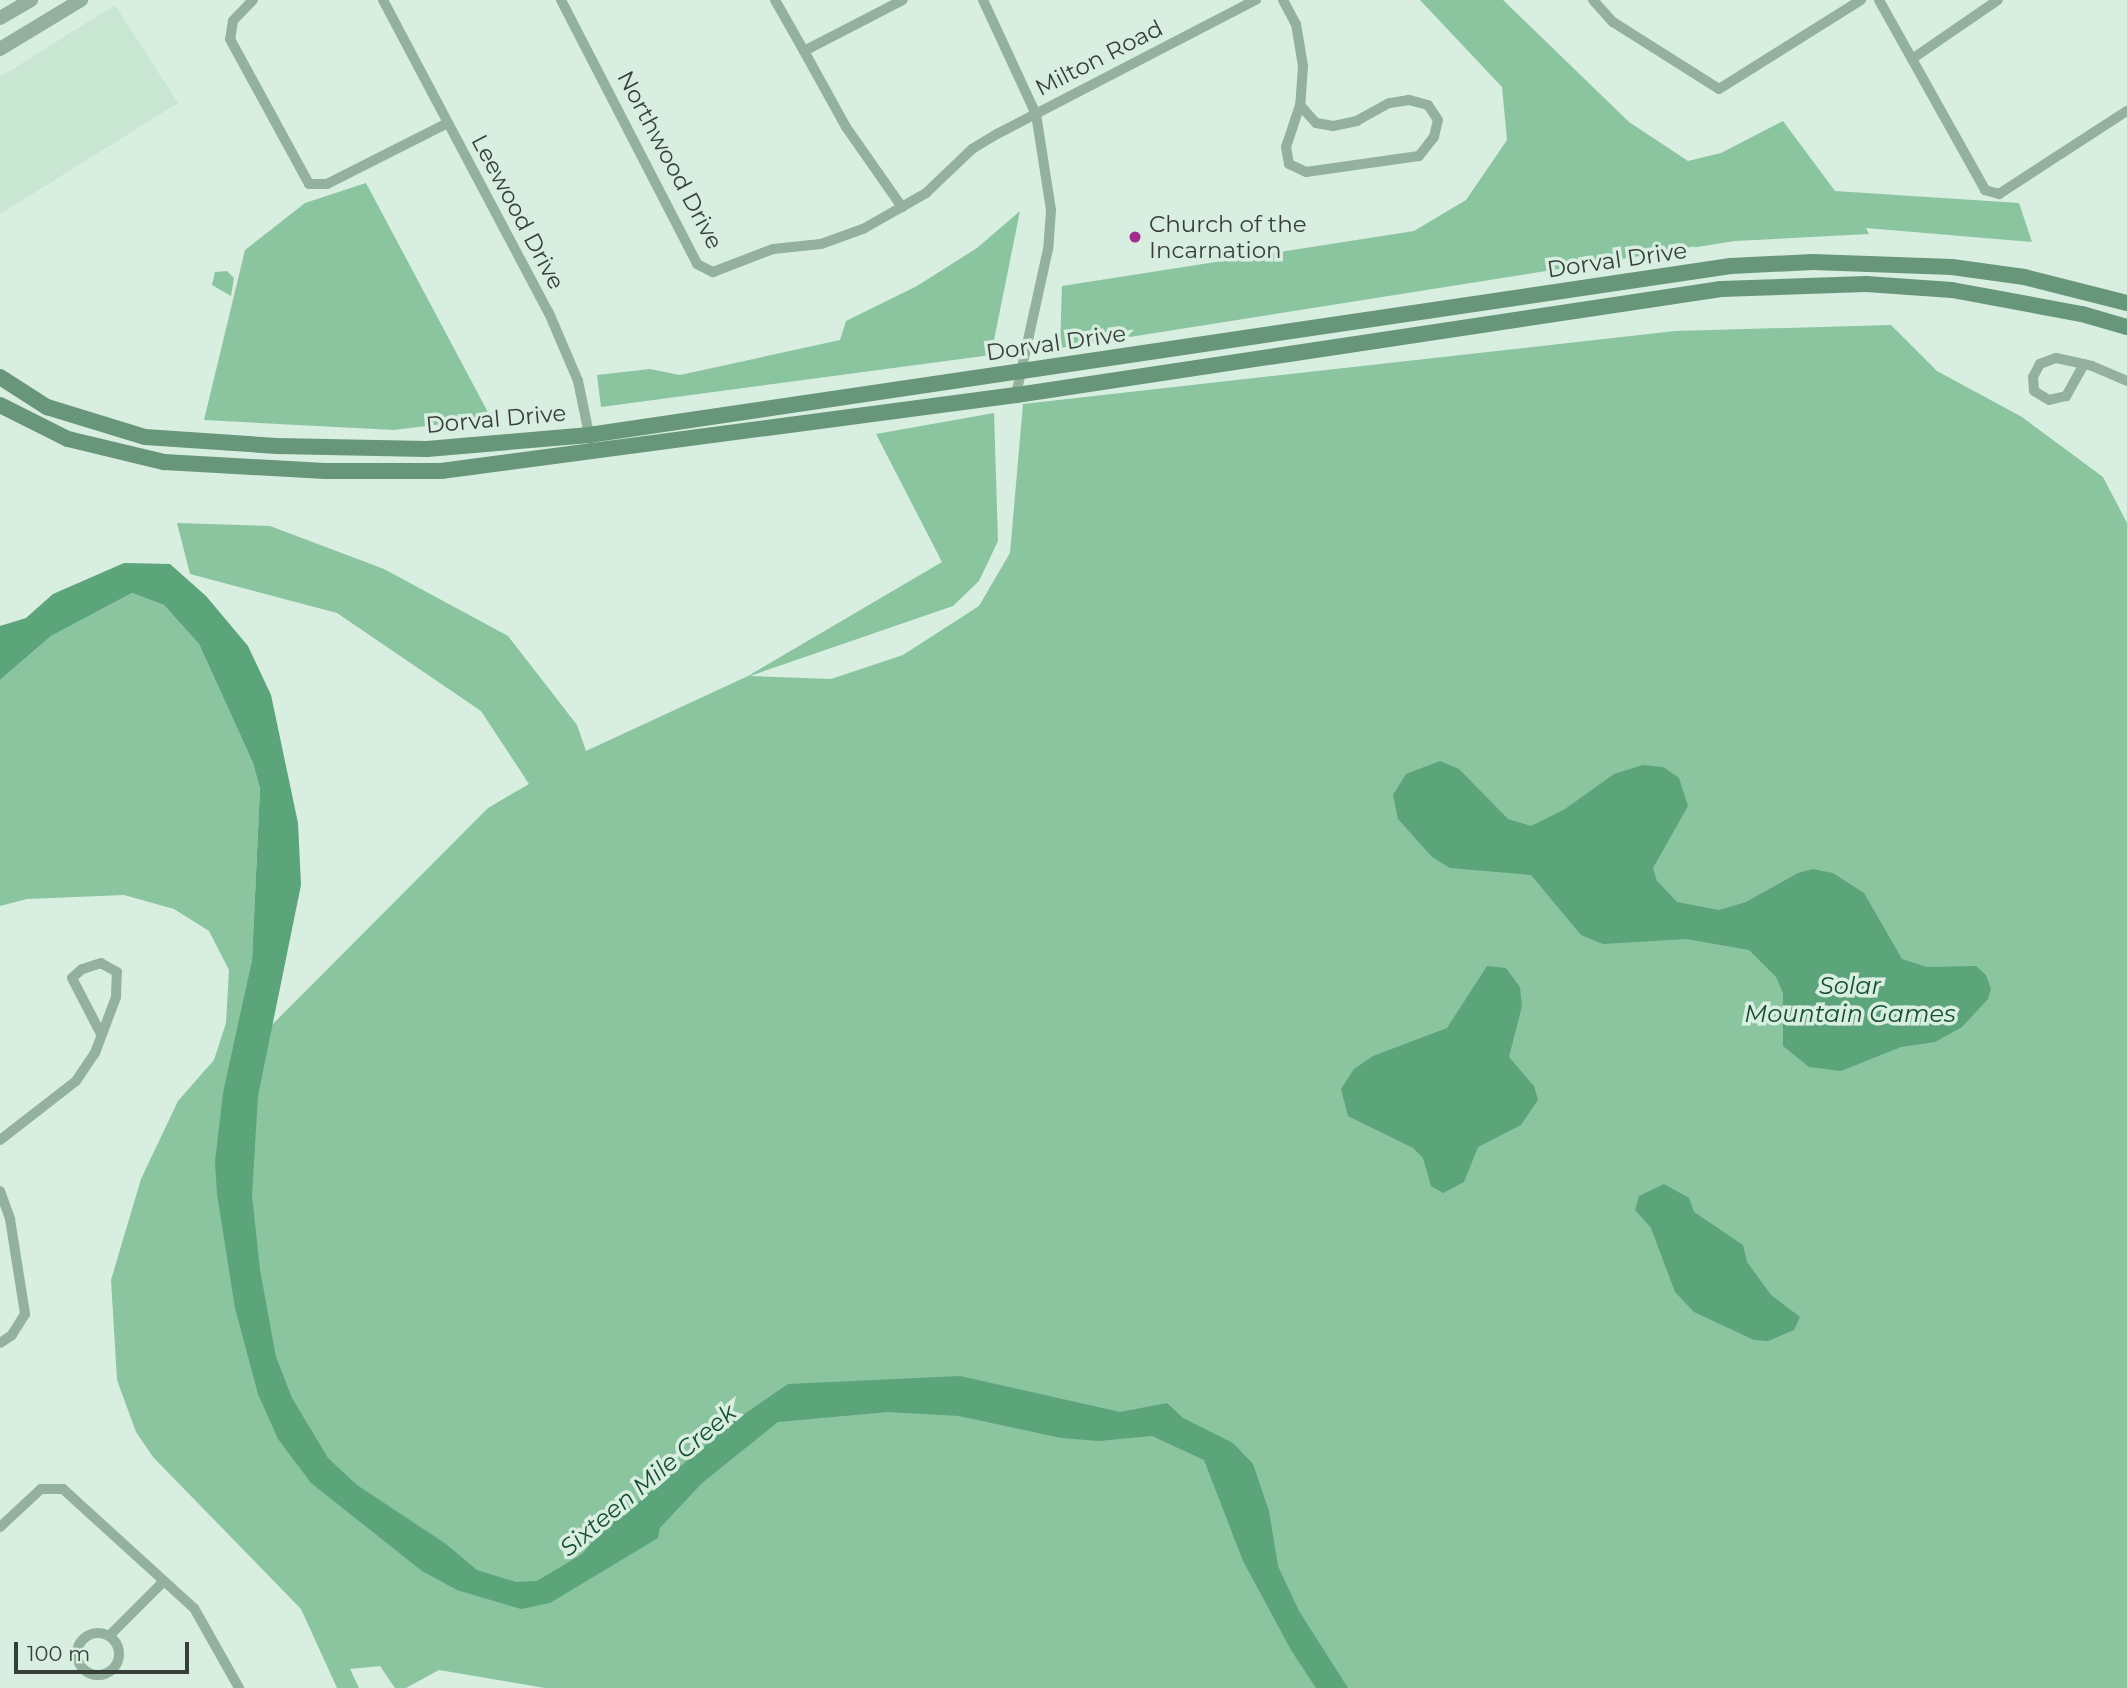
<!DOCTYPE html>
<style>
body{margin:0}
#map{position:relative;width:2127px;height:1688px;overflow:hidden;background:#d8eee0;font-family:Montserrat,sans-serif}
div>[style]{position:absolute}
.built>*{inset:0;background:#c9e6d3}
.green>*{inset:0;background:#8ac5a0}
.water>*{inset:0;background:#5ca47a}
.minor>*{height:10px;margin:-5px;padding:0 5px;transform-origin:5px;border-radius:5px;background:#93b19d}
.minor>.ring{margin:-5px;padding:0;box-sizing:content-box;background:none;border:10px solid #93b19d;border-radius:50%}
.tertiary>*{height:14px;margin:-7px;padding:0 7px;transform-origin:7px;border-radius:7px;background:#93b19d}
.secondary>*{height:16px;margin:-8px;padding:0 8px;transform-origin:8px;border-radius:8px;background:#68967a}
.dots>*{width:19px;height:19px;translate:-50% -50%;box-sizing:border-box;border:4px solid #d8eee0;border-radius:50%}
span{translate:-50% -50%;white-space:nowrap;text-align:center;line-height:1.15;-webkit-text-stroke:7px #d8eee0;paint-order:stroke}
.street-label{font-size:23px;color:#373f3a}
.poi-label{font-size:23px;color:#373f3a}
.left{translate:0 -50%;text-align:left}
.water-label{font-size:24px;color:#164e31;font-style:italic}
.scale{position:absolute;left:14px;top:1642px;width:175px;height:32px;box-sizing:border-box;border:4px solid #373f3a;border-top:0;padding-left:9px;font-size:21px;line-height:24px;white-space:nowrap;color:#373f3a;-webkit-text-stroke:5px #d8eee0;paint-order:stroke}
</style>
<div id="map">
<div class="built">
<div style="clip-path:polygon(115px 5px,178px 103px,0 214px,0 77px)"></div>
</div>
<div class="green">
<div style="clip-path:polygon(1420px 0,1503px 0,1629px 122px,1688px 161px,1721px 153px,1783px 121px,1835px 191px,2019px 203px,2032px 242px,1866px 228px,1869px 234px,1735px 241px,1060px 348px,1062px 286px,1414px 231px,1466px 200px,1507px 140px,1502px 87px)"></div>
<div style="clip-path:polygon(366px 183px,491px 418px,394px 430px,204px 420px,245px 250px,305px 203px)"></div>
<div style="clip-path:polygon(1020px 211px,991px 355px,601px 407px,597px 375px,650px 369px,680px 375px,840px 340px,846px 321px,917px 286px,977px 248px)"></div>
<div style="clip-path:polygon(227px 271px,234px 278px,231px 296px,212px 285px,215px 272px)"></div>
<div style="clip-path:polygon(1891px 325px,1937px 371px,2022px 417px,2103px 477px,2127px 523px,2127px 1688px,545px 1688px,439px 1670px,406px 1688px,395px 1688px,380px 1666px,350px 1669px,359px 1688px,337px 1688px,301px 1609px,153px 1457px,136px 1432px,117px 1380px,111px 1280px,141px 1179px,178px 1101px,214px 1060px,226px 1023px,229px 970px,209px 931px,174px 909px,124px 895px,27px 899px,0 906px,0 680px,51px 636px,132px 593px,164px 605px,199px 644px,253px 763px,260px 789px,252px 960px,230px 1067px,488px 808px,529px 784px,481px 711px,337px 613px,190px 574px,177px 523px,270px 526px,384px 569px,508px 636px,577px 725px,586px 751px,748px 676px,942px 562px,876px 434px,994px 413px,998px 541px,979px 581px,953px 606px,750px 676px,831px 679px,903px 655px,979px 606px,1010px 553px,1023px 404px,1675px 331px)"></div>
</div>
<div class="water">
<div style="clip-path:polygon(124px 563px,170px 564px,206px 596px,248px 646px,271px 695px,298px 823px,301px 885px,258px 1096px,252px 1195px,260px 1270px,276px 1357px,292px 1398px,328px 1458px,357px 1485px,446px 1544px,477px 1570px,516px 1582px,537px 1581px,582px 1554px,618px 1512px,638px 1502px,734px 1421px,788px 1384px,960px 1376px,1120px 1412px,1167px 1403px,1183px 1418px,1233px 1443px,1253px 1464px,1269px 1511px,1278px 1566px,1299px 1611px,1348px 1688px,1316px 1688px,1291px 1650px,1243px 1561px,1204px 1460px,1152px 1436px,1099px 1441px,1061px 1438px,959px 1416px,888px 1412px,778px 1422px,702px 1483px,660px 1528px,658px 1538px,550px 1603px,521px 1609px,457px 1590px,422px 1571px,311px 1483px,278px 1439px,258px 1394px,235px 1308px,217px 1194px,215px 1162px,223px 1093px,252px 960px,260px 789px,253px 763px,199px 644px,164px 605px,132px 593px,51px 636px,0 680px,0 626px,26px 618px,53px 594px)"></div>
<div style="clip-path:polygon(1440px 761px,1459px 769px,1508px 819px,1531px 826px,1565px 809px,1614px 774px,1643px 765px,1663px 767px,1679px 778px,1688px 806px,1653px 868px,1657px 881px,1677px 902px,1719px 910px,1746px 902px,1798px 873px,1813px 869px,1833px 873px,1864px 893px,1902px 959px,1927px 967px,1976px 966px,1986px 975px,1991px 989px,1988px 999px,1962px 1027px,1935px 1042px,1901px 1047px,1841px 1071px,1809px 1067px,1783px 1046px,1783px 993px,1776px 977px,1749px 950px,1686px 939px,1603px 944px,1581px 935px,1531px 875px,1450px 868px,1432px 857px,1398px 819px,1393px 795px,1406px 774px)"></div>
<div style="clip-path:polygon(1487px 966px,1506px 968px,1520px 987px,1522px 1006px,1509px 1057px,1534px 1086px,1538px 1100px,1521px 1125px,1478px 1147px,1464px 1182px,1443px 1193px,1431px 1186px,1423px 1158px,1413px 1148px,1348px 1116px,1341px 1089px,1354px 1069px,1373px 1056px,1447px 1028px)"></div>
<div style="clip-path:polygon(1664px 1184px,1689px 1198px,1694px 1212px,1743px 1245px,1747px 1262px,1771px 1295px,1800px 1317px,1794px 1330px,1768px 1341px,1754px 1340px,1694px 1312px,1675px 1292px,1651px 1228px,1635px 1210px,1639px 1196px)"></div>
</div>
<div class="minor">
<div style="left:253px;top:0;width:29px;rotate:134deg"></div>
<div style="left:233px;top:21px;width:18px;rotate:99deg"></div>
<div style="left:230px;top:39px;width:165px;rotate:61.4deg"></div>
<div style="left:309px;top:184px;width:18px"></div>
<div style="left:327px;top:184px;width:133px;rotate:-26.8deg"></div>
<div style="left:383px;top:0;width:354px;rotate:62.1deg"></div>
<div style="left:549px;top:313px;width:74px;rotate:66.9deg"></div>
<div style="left:578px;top:381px;width:59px;rotate:78.3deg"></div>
<div style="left:561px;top:0;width:297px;rotate:62.7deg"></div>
<div style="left:697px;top:264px;width:18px;rotate:27deg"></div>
<div style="left:713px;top:272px;width:64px;rotate:-21deg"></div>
<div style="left:773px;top:249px;width:48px;rotate:-5.9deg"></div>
<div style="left:821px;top:244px;width:45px;rotate:-19.7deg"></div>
<div style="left:863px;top:229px;width:73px;rotate:-29.7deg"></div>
<div style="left:926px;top:193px;width:64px;rotate:-43.7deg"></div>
<div style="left:972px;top:149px;width:29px;rotate:-31deg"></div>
<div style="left:997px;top:134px;width:292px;rotate:-27.4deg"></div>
<div style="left:775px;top:0;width:59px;rotate:60.4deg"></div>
<div style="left:804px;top:51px;width:111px;rotate:-27.3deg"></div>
<div style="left:983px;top:0;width:126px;rotate:65.1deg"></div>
<div style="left:1036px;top:114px;width:97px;rotate:81.1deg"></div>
<div style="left:1051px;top:210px;width:39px;rotate:94deg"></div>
<div style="left:1048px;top:249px;width:149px;rotate:102.4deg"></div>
<div style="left:1283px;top:0;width:27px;rotate:62deg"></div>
<div style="left:1296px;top:24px;width:43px;rotate:80.5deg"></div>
<div style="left:1303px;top:66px;width:39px;rotate:94deg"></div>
<div style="left:1300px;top:105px;width:44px;rotate:108.4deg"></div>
<div style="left:1286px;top:147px;width:17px;rotate:80deg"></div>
<div style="left:1289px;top:164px;width:19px;rotate:25deg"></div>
<div style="left:1306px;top:172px;width:114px;rotate:-8.1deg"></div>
<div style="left:1419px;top:156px;width:24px;rotate:-52deg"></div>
<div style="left:1434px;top:137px;width:17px;rotate:-77deg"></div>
<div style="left:1438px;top:120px;width:18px;rotate:-124deg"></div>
<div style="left:1428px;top:105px;width:20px;rotate:-165deg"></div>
<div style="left:1409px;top:100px;width:20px;rotate:171deg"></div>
<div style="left:1389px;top:103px;width:37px;rotate:151deg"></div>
<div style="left:1357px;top:121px;width:25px;rotate:168deg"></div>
<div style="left:1333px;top:126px;width:17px;rotate:-170deg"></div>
<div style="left:1316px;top:123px;width:24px;rotate:-132deg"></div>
<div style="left:1593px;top:0;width:30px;rotate:48deg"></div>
<div style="left:1613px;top:22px;width:125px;rotate:32.3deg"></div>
<div style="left:1719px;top:89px;width:168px;rotate:-32.1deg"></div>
<div style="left:1879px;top:0;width:218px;rotate:60.8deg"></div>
<div style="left:1985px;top:190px;width:15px;rotate:16deg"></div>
<div style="left:1999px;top:194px;width:153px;rotate:-33deg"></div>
<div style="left:804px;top:51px;width:87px;rotate:61.1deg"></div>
<div style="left:846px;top:127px;width:98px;rotate:55deg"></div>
<div style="left:1912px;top:59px;width:104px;rotate:-34.5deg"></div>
<div style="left:2084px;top:364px;width:37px;rotate:119deg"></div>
<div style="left:2066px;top:396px;width:17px;rotate:167deg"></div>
<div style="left:2049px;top:400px;width:17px;rotate:-149deg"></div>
<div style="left:2034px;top:391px;width:14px;rotate:-94deg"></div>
<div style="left:2033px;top:377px;width:15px;rotate:-62deg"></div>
<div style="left:2040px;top:364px;width:17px;rotate:-21deg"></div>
<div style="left:2056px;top:358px;width:29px;rotate:12deg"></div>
<div style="left:2084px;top:364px;width:8px;rotate:14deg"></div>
<div style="left:2092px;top:366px;width:38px;rotate:23deg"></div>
<div style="left:0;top:1140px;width:96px;rotate:-37.8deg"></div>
<div style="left:76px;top:1081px;width:34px;rotate:-56deg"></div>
<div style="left:95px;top:1053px;width:60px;rotate:-69.4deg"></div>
<div style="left:116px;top:997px;width:25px;rotate:-88deg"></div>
<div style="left:117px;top:972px;width:18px;rotate:-151deg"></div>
<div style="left:101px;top:963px;width:20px;rotate:162deg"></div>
<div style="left:82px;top:969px;width:13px;rotate:138deg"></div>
<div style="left:72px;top:978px;width:63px;rotate:62.6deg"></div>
<div style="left:0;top:1191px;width:30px;rotate:70deg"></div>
<div style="left:10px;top:1219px;width:96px;rotate:81deg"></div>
<div style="left:25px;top:1314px;width:25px;rotate:122deg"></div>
<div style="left:12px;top:1335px;width:14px;rotate:146deg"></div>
<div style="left:0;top:1527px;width:56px;rotate:-42.8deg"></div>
<div style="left:41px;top:1489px;width:22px"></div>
<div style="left:63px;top:1489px;width:177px;rotate:42.3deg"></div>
<div style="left:194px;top:1608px;width:92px;rotate:60.6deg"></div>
<div class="ring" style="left:77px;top:1633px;width:32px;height:32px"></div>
<div style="left:110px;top:1635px;width:76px;rotate:-45deg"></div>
</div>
<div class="tertiary">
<div style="left:0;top:18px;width:36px;rotate:-30deg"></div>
<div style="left:0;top:49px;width:95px;rotate:-31.2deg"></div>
</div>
<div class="secondary">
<div style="left:0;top:377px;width:56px;rotate:32.6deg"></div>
<div style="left:47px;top:407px;width:102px;rotate:17deg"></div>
<div style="left:145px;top:437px;width:132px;rotate:3.9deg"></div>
<div style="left:277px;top:446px;width:150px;rotate:1.1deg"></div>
<div style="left:427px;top:449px;width:163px;rotate:-4.9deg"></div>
<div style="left:589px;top:435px;width:1154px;rotate:-8.42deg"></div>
<div style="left:1731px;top:266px;width:82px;rotate:-2.8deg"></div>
<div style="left:1813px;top:262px;width:139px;rotate:2.1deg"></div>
<div style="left:1952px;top:267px;width:73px;rotate:7.9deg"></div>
<div style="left:2024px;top:277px;width:106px;rotate:14.2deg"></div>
<div style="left:0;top:405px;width:76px;rotate:26.6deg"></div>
<div style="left:68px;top:439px;width:99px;rotate:13.5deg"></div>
<div style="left:164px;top:462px;width:161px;rotate:3.2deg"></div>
<div style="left:325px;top:471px;width:116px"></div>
<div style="left:441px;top:471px;width:580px;rotate:-7.53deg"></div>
<div style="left:1016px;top:395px;width:713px;rotate:-8.55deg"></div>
<div style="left:1721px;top:289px;width:145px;rotate:-2deg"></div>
<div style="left:1866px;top:284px;width:86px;rotate:4deg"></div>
<div style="left:1952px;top:290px;width:132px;rotate:10.5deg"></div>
<div style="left:2082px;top:314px;width:47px;rotate:16.1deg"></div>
</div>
<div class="dots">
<div style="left:1135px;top:237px;background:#a02e8a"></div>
</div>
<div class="street-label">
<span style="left:1099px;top:58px;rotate:-27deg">Milton Road</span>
<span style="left:670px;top:160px;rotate:62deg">Northwood Drive</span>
<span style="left:518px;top:212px;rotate:62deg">Leewood Drive</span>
<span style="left:1617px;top:260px;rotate:-8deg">Dorval Drive</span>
<span style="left:1056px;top:343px;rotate:-8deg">Dorval Drive</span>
<span style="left:496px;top:419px;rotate:-5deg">Dorval Drive</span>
</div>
<div class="poi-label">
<span class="left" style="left:1149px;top:237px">Church of the<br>Incarnation</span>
</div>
<div class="water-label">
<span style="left:1850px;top:1000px">Solar<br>Mountain Games</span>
<span style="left:648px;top:1480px;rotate:-40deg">Sixteen Mile Creek</span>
</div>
<div class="scale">100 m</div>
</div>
